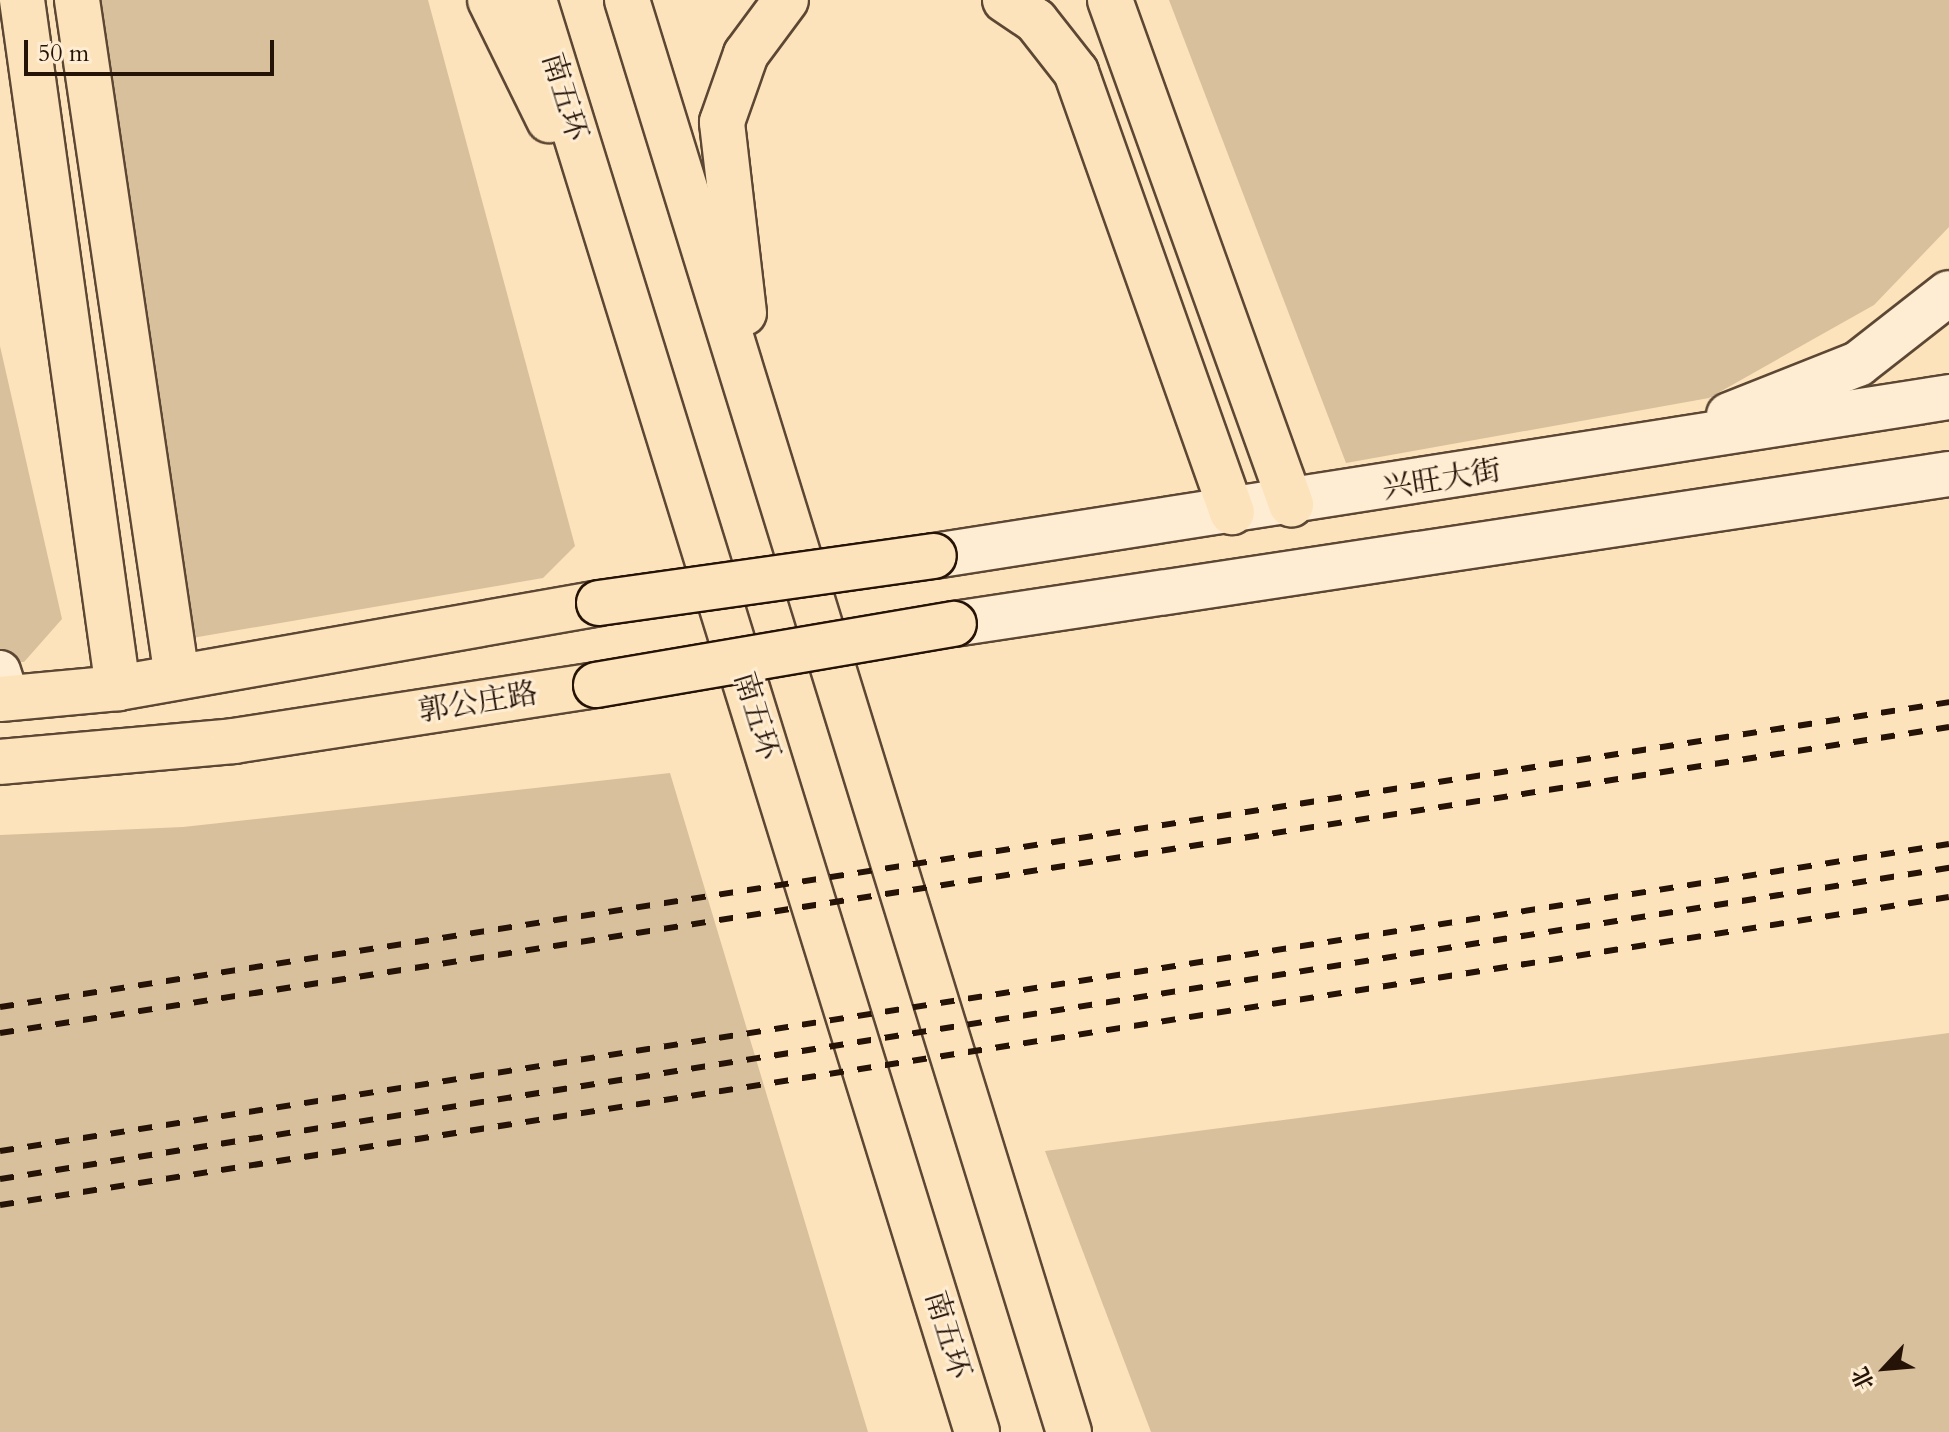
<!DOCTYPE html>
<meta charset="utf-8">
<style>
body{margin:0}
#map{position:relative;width:1949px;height:1432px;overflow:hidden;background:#fde3bb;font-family:Cardo,"Noto Serif SC",serif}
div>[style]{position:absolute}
.green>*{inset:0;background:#d8c09c}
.roads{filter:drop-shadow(2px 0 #5c4734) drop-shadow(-2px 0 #5c4734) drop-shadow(0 2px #5c4734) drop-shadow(0 -2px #5c4734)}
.street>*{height:40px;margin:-20px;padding:0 20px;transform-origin:20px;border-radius:20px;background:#feedd3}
.secondary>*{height:44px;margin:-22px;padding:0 22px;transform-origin:22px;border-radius:22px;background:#feedd3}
.primary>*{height:44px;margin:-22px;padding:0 22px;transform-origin:22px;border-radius:22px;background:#fde3bb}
.highway>*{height:44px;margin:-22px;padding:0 22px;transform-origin:22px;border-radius:22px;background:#fde3bb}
.rail>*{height:6px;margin-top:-3px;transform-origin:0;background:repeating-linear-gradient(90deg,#261307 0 14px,transparent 0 28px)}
.bridges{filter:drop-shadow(2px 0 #261307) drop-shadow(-2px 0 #261307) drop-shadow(0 2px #261307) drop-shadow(0 -2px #261307)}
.primary-bridge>*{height:44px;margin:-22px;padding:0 22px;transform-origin:22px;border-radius:22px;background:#fde3bb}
span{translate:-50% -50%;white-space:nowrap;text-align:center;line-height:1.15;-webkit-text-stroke:6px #feedd3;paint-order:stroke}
.street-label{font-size:30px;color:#261307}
.north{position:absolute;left:1845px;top:1328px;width:80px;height:80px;-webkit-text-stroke:6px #feedd3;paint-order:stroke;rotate:244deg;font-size:22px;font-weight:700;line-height:32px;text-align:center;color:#261307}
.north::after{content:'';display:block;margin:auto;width:28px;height:36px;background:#261307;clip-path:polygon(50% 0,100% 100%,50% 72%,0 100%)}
.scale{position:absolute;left:24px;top:40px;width:250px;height:36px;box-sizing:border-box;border:4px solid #261307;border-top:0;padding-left:10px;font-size:24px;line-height:28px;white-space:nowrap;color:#261307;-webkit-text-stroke:6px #feedd3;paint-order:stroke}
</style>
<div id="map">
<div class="green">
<div style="clip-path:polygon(99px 0,428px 0,575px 546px,543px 578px,192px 638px)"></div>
<div style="clip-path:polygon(1169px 0,1949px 0,1949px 227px,1874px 305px,1709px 398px,1346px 463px)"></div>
<div style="clip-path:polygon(0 346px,62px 619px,24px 662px,0 662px)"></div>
<div style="clip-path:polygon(670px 773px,868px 1432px,0 1432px,0 835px,183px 827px)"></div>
<div style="clip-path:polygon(1949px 1033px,1949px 1432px,1151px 1432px,1045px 1151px)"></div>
</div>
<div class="roads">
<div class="street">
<div style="left:0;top:671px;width:29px;rotate:72deg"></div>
</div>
<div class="secondary">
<div style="left:1729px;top:415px;width:139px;rotate:-21.6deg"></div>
<div style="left:1858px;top:364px;width:115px;rotate:-38deg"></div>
<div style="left:934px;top:556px;width:1027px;rotate:-8.9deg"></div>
<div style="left:954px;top:624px;width:1006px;rotate:-8.57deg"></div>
</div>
<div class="primary">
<div style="left:0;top:699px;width:119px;rotate:-5.3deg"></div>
<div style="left:118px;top:688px;width:488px;rotate:-10deg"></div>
<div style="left:0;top:762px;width:235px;rotate:-5.1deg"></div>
<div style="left:234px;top:741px;width:366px;rotate:-8.8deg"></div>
</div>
<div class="highway">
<div style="left:22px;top:0;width:695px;rotate:82.06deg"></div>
<div style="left:77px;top:0;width:684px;rotate:81.6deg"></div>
<div style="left:490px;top:0;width:134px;rotate:63.8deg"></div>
<div style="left:534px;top:0;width:1499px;rotate:72.81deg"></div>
<div style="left:627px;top:0;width:1499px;rotate:72.85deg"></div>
<div style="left:1005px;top:0;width:37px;rotate:34deg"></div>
<div style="left:1036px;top:21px;width:65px;rotate:51.9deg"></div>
<div style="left:1076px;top:72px;width:467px;rotate:70.5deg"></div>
<div style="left:1110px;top:0;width:536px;rotate:70.25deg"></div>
<div style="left:744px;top:313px;width:192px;rotate:-96.6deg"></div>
<div style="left:722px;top:122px;width:72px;rotate:-70.6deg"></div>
<div style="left:746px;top:54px;width:67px;rotate:-53.5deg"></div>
</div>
</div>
<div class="rail">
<div style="left:0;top:1007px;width:1973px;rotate:-8.89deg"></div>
<div style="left:0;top:1033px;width:1973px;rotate:-8.92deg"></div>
<div style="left:0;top:1151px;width:1973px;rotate:-8.95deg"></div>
<div style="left:0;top:1179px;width:1974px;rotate:-9.07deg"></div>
<div style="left:0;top:1205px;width:1973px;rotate:-8.98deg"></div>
</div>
<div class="bridges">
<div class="primary-bridge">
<div style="left:599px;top:603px;width:338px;rotate:-8deg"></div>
<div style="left:596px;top:685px;width:363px;rotate:-9.7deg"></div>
</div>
</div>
<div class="street-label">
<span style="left:564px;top:97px;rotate:73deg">南五环</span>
<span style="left:1442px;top:480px;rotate:-9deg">兴旺大街</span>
<span style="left:478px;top:703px;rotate:-9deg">郭公庄路</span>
<span style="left:756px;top:716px;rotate:73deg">南五环</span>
<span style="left:947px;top:1335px;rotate:73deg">南五环</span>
</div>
<div class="north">北</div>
<div class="scale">50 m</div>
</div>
